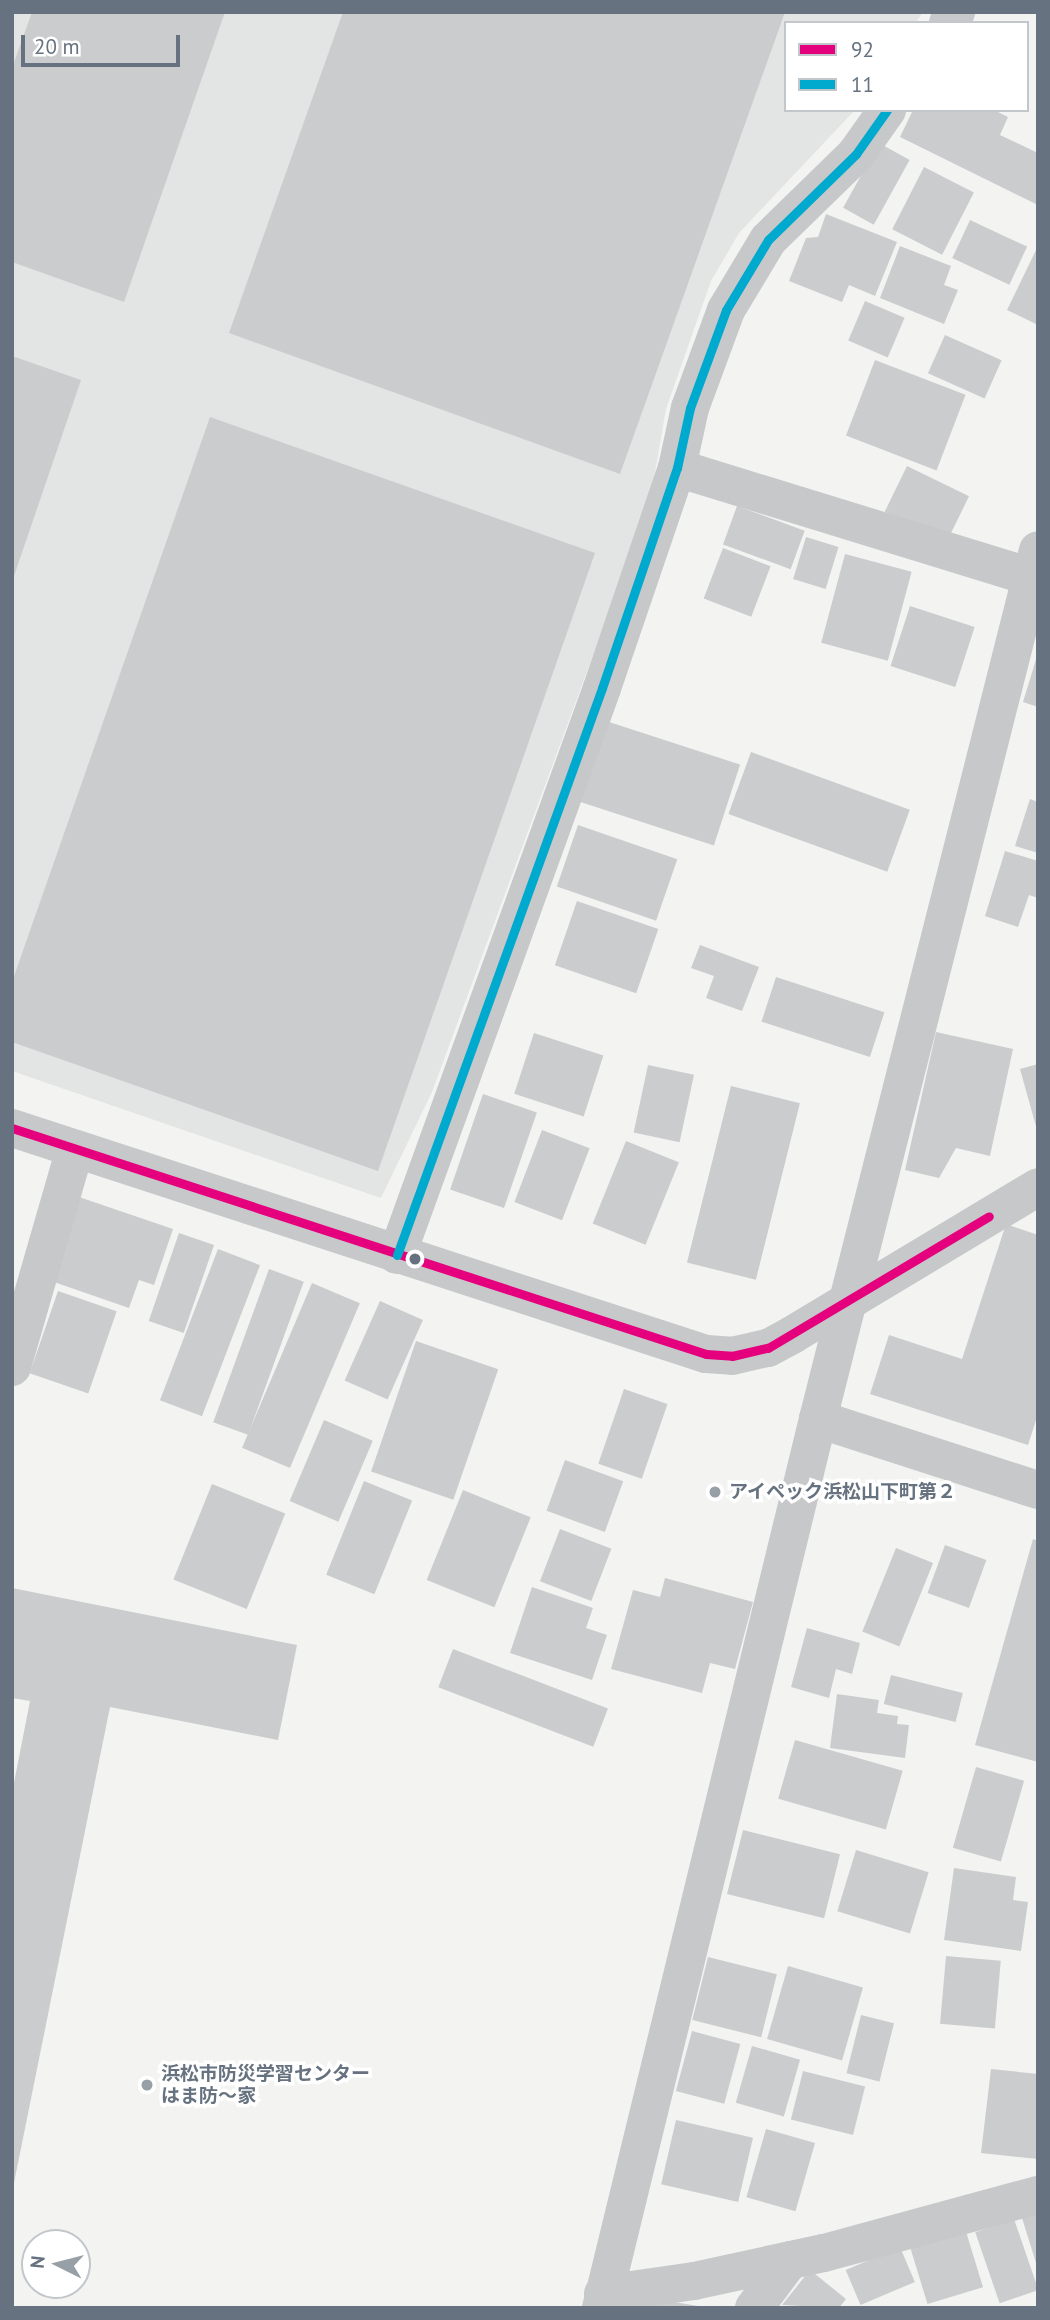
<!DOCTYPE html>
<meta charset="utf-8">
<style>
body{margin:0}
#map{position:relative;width:1050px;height:2320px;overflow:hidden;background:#f3f3f2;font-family:"PT Sans","Noto Sans JP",sans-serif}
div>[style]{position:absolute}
.built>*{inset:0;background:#e3e5e4}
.building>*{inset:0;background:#cbcccd;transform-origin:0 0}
.minor>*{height:38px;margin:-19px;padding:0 19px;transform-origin:19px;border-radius:19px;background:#c7c8c9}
.tertiary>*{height:38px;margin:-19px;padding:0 19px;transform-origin:19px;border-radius:19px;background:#c7c8c9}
.bus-1>*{height:9px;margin:-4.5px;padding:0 4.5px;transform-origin:4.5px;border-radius:4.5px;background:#e5007d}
.bus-2>*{height:9px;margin:-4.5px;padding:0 4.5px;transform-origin:4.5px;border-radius:4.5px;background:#00a9ce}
.dots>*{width:19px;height:19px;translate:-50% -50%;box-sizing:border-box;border:4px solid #fff;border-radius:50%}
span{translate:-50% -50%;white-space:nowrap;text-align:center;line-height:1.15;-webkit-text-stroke:7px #fff;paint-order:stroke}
.poi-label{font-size:19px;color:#66727f;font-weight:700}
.left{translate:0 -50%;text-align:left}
.frame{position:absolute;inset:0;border:14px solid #66727f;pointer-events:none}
.legend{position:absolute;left:784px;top:21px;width:245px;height:91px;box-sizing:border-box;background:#fff;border:2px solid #c2c7cc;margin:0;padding:9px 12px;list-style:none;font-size:21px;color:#66727f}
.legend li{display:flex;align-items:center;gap:14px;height:35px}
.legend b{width:35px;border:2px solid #c2c7cc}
.north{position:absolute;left:21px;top:2229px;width:70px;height:70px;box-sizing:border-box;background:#fff;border:2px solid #c2c7cc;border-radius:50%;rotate:276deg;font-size:19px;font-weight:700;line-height:28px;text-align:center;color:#66727f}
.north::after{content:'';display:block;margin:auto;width:24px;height:32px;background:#979fa7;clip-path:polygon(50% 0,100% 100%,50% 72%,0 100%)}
.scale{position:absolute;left:21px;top:35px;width:159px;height:32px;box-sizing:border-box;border:4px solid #66727f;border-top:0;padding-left:9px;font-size:21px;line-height:24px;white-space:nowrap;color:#66727f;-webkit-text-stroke:5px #fff;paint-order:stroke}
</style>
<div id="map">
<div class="built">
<div style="clip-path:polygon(12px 12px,923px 12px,916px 23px,786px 23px,786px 110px,855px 110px,739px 233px,711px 281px,666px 409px,654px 478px,638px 533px,432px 1092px,381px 1198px,12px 1071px)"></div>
</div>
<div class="building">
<div style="clip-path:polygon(32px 12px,225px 12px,124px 302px,12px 262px,12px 68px)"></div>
<div style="clip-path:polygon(343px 12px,785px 12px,620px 474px,229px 333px)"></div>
<div style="clip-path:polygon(913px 110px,994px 110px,1008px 117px,1000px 135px,1038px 153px,1038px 205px,900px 137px)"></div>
<div style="left:879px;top:143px;width:35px;height:74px;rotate:29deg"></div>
<div style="left:924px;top:167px;width:56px;height:70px;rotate:27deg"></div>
<div style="clip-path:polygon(826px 214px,897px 242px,875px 296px,849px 285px,842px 302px,789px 281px,806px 238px,818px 237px)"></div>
<div style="left:970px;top:220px;width:63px;height:42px;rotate:25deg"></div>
<div style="clip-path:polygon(900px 246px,951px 266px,944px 285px,958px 290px,944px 324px,880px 298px)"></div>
<div style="clip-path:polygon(1036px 250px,1038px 251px,1038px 325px,1007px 310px)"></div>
<div style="left:865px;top:301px;width:43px;height:43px;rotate:23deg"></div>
<div style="left:945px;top:335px;width:62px;height:42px;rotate:24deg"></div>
<div style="clip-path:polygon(12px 356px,81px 380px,13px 579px,12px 579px)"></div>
<div style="left:875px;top:360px;width:97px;height:81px;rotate:21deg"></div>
<div style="clip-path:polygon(210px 417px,595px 553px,378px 1171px,12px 1042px,12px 982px)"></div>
<div style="left:907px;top:466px;width:69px;height:51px;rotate:26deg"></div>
<div style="left:737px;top:506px;width:72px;height:41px;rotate:20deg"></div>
<div style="left:806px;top:537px;width:34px;height:44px;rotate:17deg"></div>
<div style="left:723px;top:548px;width:51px;height:54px;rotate:21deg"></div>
<div style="left:845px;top:554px;width:69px;height:92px;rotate:15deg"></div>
<div style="left:910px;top:606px;width:68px;height:63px;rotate:18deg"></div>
<div style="clip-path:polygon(1037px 656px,1038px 656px,1038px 707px,1023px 702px)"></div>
<div style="left:606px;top:721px;width:141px;height:85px;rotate:18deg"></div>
<div style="left:751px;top:752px;width:169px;height:66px;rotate:20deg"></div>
<div style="clip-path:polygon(1030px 799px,1038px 802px,1038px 853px,1015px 846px)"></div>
<div style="left:578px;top:825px;width:105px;height:65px;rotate:19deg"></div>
<div style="clip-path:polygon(1005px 851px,1038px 861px,1038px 898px,1029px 895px,1018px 927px,985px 916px)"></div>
<div style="left:577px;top:901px;width:86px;height:68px;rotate:19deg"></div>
<div style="clip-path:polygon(700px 945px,759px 967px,742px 1011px,706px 998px,714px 976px,691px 968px)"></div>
<div style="left:776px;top:977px;width:114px;height:47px;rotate:18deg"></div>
<div style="clip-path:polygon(936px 1032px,1013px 1049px,990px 1156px,956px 1148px,939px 1178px,905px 1170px)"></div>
<div style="left:534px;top:1033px;width:73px;height:64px;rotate:18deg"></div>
<div style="clip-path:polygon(1038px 1064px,1038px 1130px,1037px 1130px,1020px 1069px)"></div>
<div style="left:648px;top:1065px;width:47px;height:69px;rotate:12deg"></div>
<div style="left:731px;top:1086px;width:71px;height:182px;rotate:14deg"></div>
<div style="left:483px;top:1094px;width:57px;height:101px;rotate:19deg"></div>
<div style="left:542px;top:1130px;width:51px;height:77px;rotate:21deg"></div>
<div style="left:626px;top:1141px;width:57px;height:89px;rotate:22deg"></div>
<div style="clip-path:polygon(79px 1197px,173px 1229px,154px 1285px,139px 1280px,129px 1308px,51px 1281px)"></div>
<div style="clip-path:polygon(1006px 1224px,1038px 1235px,1038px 1414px,1028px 1445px,870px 1394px,889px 1335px,962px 1359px)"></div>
<div style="left:179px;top:1233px;width:37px;height:93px;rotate:19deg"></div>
<div style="left:218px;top:1249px;width:45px;height:162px;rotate:21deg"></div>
<div style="left:269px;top:1269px;width:37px;height:163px;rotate:20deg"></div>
<div style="left:312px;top:1283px;width:52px;height:179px;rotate:23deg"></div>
<div style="left:58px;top:1291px;width:62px;height:87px;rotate:19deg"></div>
<div style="left:380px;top:1301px;width:47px;height:87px;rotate:24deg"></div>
<div style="left:416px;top:1341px;width:87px;height:138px;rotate:19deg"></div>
<div style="left:624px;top:1389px;width:46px;height:79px;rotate:19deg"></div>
<div style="left:324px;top:1420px;width:53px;height:88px;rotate:23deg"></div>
<div style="left:565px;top:1460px;width:62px;height:54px;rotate:20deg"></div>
<div style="left:364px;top:1481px;width:52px;height:101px;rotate:22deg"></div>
<div style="left:212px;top:1484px;width:79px;height:103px;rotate:22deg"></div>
<div style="left:463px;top:1490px;width:73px;height:97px;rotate:22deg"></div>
<div style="left:560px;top:1529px;width:55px;height:56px;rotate:21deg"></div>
<div style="clip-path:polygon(1033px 1539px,1038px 1541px,1038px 1762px,975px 1745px)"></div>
<div style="left:945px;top:1545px;width:44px;height:51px;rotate:20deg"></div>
<div style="left:896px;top:1548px;width:40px;height:90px;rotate:22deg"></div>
<div style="clip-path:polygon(665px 1578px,753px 1602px,735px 1669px,710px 1663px,702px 1693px,611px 1669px,633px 1590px,660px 1597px)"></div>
<div style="clip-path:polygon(532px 1587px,593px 1608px,586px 1628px,607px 1635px,592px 1680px,510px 1653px)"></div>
<div style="clip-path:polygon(12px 1588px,297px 1645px,278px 1740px,110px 1707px,13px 2188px,12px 1793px,30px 1701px,12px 1698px)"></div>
<div style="clip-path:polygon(807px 1628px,860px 1643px,852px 1674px,836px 1669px,829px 1698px,791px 1687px)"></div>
<div style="left:453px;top:1649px;width:166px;height:41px;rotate:21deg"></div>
<div style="left:891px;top:1675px;width:74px;height:30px;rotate:14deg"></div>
<div style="clip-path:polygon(837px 1694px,879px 1700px,877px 1713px,898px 1716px,897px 1724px,909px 1725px,905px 1758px,830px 1748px)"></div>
<div style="left:795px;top:1740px;width:112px;height:61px;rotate:16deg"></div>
<div style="left:976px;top:1767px;width:50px;height:84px;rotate:16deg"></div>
<div style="left:743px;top:1830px;width:100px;height:66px;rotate:14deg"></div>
<div style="left:856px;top:1850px;width:76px;height:64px;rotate:17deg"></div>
<div style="clip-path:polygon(954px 1868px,1016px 1877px,1013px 1900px,1028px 1902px,1021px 1951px,944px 1940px)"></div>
<div style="left:946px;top:1956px;width:55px;height:68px;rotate:5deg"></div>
<div style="left:708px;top:1957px;width:71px;height:65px;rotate:14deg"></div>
<div style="left:788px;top:1966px;width:78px;height:76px;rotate:16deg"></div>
<div style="left:861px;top:2015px;width:34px;height:60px;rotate:14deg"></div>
<div style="left:692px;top:2031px;width:50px;height:62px;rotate:15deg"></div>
<div style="left:752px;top:2046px;width:50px;height:59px;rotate:16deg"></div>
<div style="clip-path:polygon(991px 2069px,1038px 2074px,1038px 2159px,981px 2153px)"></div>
<div style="left:803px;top:2071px;width:64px;height:50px;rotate:14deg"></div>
<div style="left:676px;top:2120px;width:79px;height:66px;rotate:13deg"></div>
<div style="left:766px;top:2129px;width:51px;height:71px;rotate:16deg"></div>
<div style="clip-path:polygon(1038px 2213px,1038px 2266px,1037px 2266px,1022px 2218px)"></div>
<div style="left:1014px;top:2219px;width:75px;height:41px;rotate:71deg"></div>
<div style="left:964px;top:2225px;width:65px;height:58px;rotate:73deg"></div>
<div style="left:900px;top:2247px;width:38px;height:59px;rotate:67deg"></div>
<div style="clip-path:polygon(810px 2270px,846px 2299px,839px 2308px,782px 2305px)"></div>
<div style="clip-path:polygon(644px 2297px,698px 2306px,698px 2308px,625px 2308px)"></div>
</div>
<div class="minor">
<div style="left:948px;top:23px;width:14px;rotate:-54deg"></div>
<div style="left:677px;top:468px;width:378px;rotate:17.1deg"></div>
<div style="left:397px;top:1255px;width:603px;rotate:-70.12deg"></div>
<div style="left:602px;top:688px;width:232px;rotate:-71.2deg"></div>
<div style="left:677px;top:468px;width:61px;rotate:-77.8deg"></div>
<div style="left:690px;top:408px;width:104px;rotate:-69.8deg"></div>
<div style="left:726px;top:310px;width:82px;rotate:-59deg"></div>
<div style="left:768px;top:240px;width:123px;rotate:-44.3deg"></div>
<div style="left:856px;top:154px;width:54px;rotate:-54.8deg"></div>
<div style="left:12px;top:1367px;width:227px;rotate:-73.9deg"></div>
<div style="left:818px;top:1419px;width:231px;rotate:17.9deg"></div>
<div style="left:603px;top:2294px;width:92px;rotate:-8.1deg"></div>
<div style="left:694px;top:2281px;width:133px;rotate:-12.2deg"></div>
<div style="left:824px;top:2253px;width:222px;rotate:-15.2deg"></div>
<div style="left:601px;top:2308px;width:915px;rotate:-76.28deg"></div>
<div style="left:818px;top:1419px;width:896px;rotate:-75.79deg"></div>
<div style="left:754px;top:2308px;width:60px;rotate:-53.1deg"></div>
</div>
<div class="tertiary">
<div style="left:12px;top:1128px;width:730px;rotate:18.04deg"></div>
<div style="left:706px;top:1354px;width:26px;rotate:4deg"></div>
<div style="left:732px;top:1356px;width:37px;rotate:-13deg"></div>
<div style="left:768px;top:1348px;width:27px;rotate:-28deg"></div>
<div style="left:792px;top:1335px;width:287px;rotate:-31deg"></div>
</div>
<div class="bus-1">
<div style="left:12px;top:1128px;width:730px;rotate:18.04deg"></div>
<div style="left:706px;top:1354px;width:26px;rotate:4deg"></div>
<div style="left:732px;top:1356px;width:37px;rotate:-13deg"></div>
<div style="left:768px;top:1348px;width:257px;rotate:-30.8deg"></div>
</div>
<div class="bus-2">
<div style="left:397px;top:1255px;width:603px;rotate:-70.12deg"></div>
<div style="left:602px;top:688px;width:232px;rotate:-71.2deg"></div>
<div style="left:677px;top:468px;width:61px;rotate:-77.8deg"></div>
<div style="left:690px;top:408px;width:104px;rotate:-69.8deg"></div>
<div style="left:726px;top:310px;width:82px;rotate:-59deg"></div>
<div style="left:768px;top:240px;width:123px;rotate:-44.3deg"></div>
<div style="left:856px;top:154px;width:54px;rotate:-54.8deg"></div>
</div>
<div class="dots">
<div style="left:415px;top:1259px;background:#66727f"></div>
<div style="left:715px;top:1492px;background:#979fa7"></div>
<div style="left:147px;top:2085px;background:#979fa7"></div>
</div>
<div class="poi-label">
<span class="left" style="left:729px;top:1492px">アイペック浜松山下町第２</span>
<span class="left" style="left:161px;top:2085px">浜松市防災学習センター<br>はま防～家</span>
</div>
<div class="frame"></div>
<ul class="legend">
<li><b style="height:9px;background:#e5007d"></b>92</li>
<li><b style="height:9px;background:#00a9ce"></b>11</li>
</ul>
<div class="north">N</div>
<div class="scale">20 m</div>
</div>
